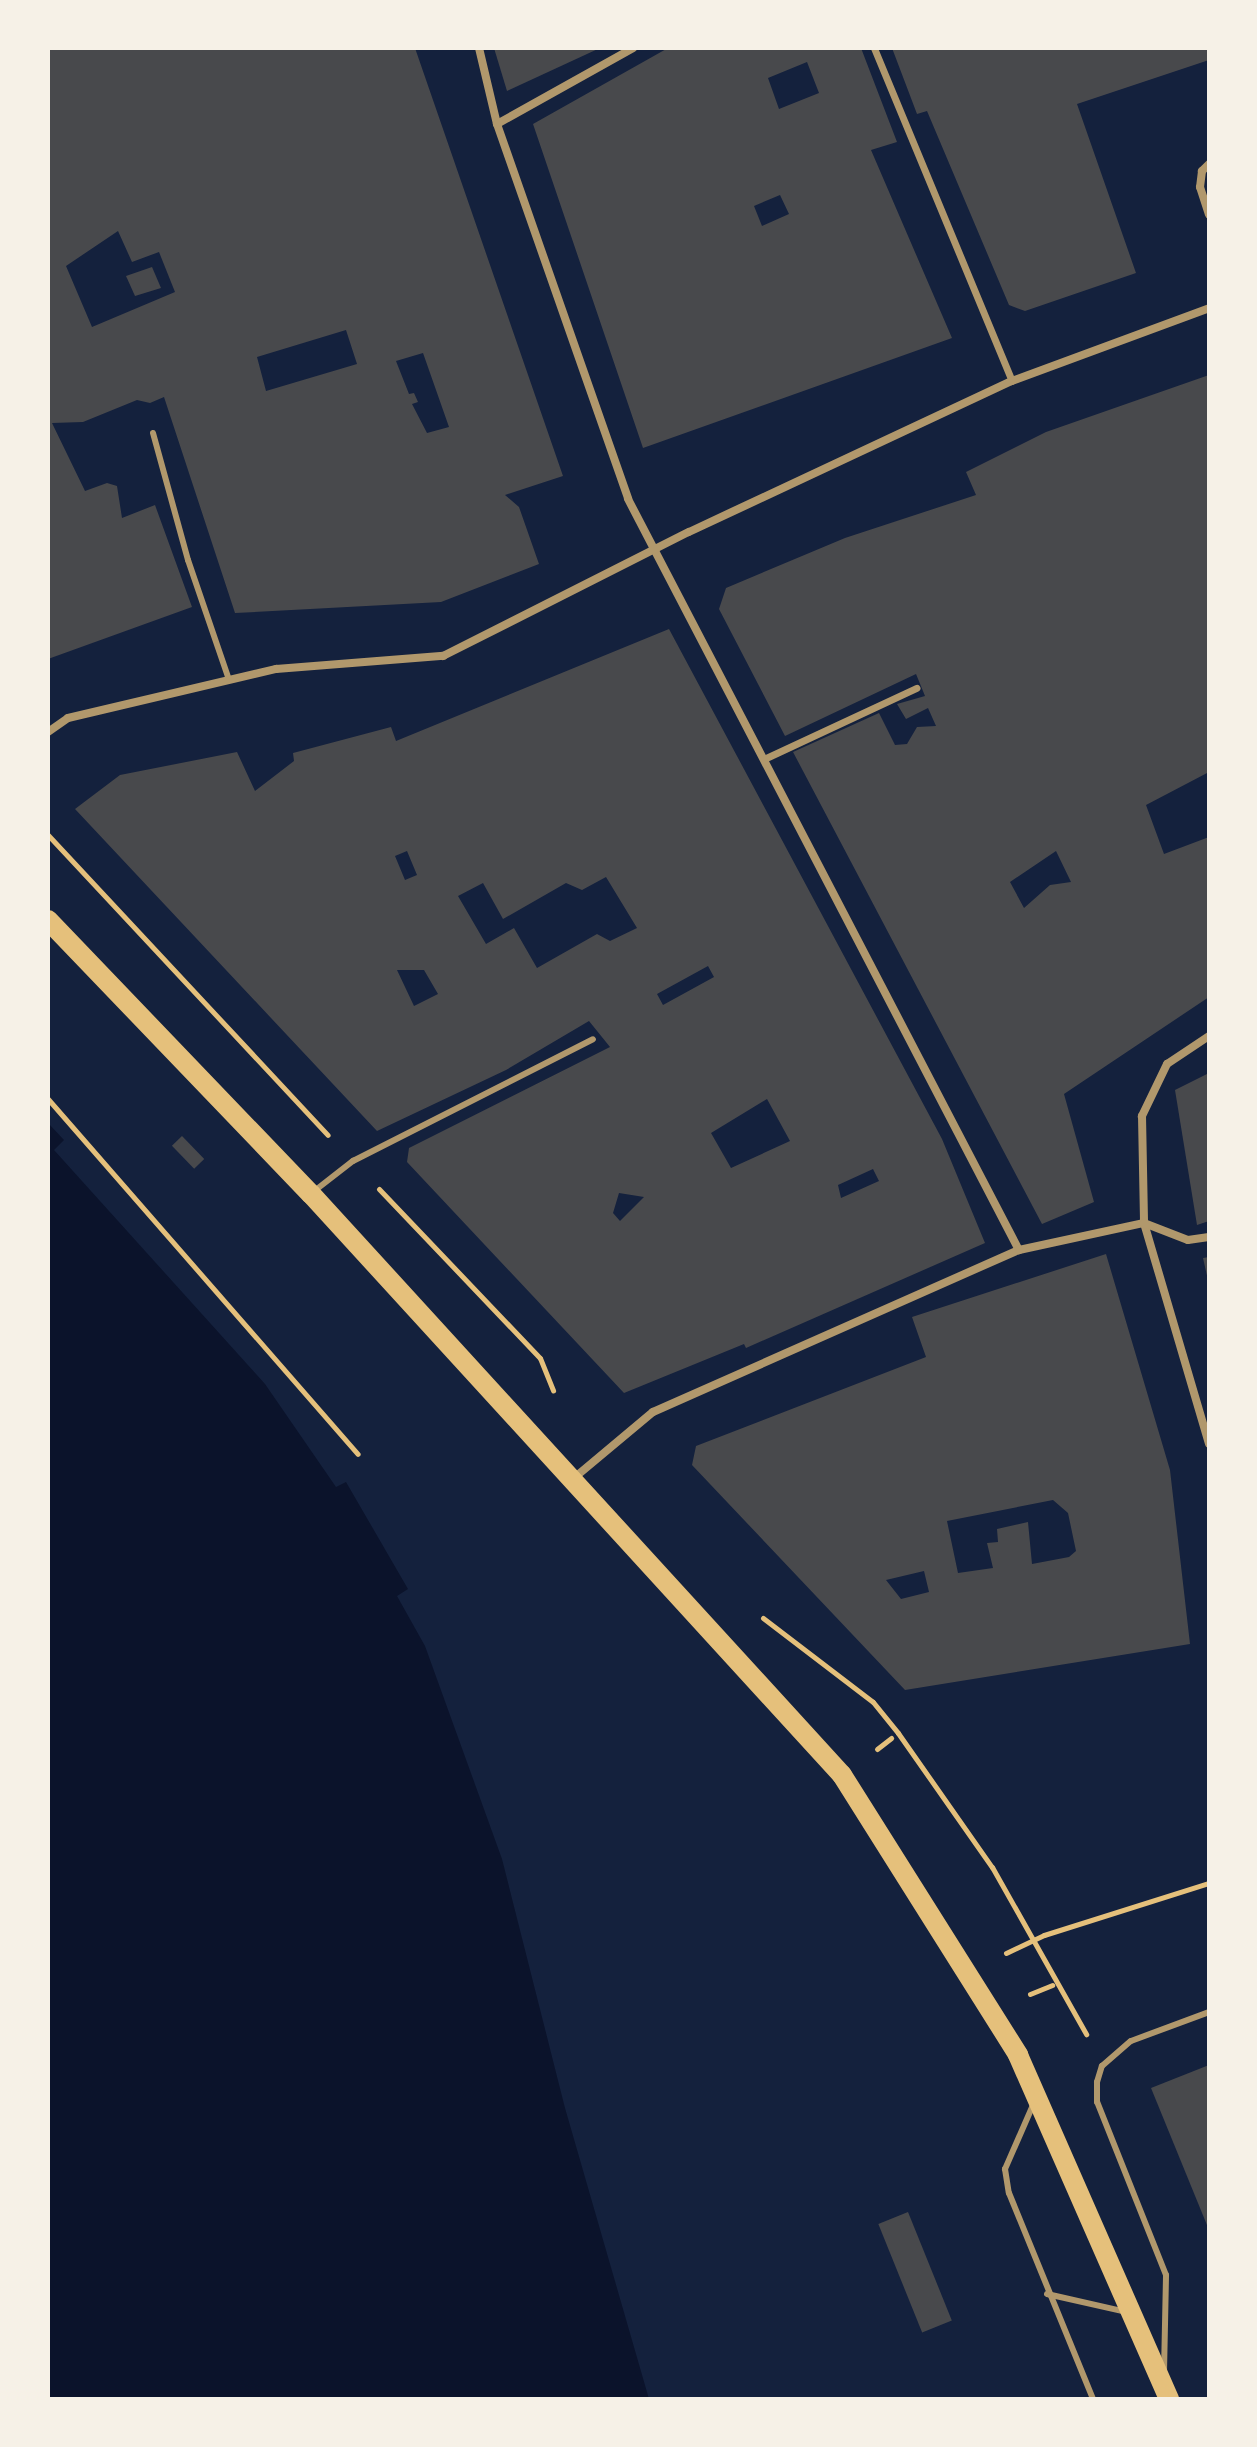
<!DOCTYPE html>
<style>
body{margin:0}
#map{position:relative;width:1257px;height:2447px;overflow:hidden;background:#14213d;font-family:"DejaVu Sans",sans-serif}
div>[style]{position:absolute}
.water>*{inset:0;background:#0b132b}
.building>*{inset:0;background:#48494c;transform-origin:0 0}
.path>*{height:5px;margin:-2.5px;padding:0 2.5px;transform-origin:2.5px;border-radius:2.5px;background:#e5c07b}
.service>*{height:6px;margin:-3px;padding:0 3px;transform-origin:3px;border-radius:3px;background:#b1986c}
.pedestrian>*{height:7px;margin:-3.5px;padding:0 3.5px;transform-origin:3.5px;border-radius:3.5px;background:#b1986c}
.minor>*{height:8px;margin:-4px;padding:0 4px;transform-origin:4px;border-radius:4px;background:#b1986c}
.primary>*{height:20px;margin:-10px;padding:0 10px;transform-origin:10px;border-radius:10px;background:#e5c07b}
span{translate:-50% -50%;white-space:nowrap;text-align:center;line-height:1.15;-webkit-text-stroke:6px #f6f1e7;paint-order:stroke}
.frame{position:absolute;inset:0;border:50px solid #f6f1e7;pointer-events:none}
</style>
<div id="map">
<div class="water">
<div style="clip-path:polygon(48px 1123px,64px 1140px,54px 1150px,265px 1384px,336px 1487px,346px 1482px,408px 1589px,397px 1596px,425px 1646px,502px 1859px,565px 2108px,649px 2399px,48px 2399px)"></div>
</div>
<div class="building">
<div style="clip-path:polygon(evenodd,48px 48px,415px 48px,563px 476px,505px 495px,519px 507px,539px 564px,441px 602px,235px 613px,164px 397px,150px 403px,137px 400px,83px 422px,52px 423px,85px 491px,107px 483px,117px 486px,122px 518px,155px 505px,192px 607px,48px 659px,48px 48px,118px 231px,132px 262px,159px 252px,175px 292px,92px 327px,66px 266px,118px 231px,48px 48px,346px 330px,357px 364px,266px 391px,257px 357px,346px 330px,48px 48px,423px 353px,449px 427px,427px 433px,412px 404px,418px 402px,414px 393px,409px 394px,396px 361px,423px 353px)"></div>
<div style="clip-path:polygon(494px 48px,600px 48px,507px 91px)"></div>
<div style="clip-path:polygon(evenodd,668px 48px,861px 48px,897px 142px,871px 150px,952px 338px,643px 448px,533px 124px,668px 48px,807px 62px,819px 93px,779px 109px,768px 78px,807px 62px,668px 48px,780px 195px,789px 214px,762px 226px,754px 206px,780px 195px)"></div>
<div style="clip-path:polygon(892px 48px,1209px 48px,1209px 60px,1077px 104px,1136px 273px,1025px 311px,1009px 305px,927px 111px,917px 114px)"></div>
<div style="clip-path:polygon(152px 267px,161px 288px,135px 296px,126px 276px)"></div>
<div style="clip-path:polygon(evenodd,1209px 375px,1209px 772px,1146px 805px,1164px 854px,1209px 837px,1209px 997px,1064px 1094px,1094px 1202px,1042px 1224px,793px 752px,879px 713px,895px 745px,907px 744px,917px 727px,936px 726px,928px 708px,906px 719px,897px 704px,925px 696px,916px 674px,785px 736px,719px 609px,726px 588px,845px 538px,976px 495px,966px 472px,1046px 432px,1209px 375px,1056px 851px,1071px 882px,1050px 885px,1024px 908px,1010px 882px,1056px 851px)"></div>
<div style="clip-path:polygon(evenodd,669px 629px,942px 1139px,985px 1243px,746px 1348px,744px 1344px,624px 1393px,407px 1162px,409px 1148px,610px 1047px,589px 1021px,506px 1070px,377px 1131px,75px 809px,120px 775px,237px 752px,255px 791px,294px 761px,293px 753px,391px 727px,396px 741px,669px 629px,407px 851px,417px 875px,405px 880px,395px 856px,407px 851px,669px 629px,606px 877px,637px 928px,610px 941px,597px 934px,537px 968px,514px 928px,486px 944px,458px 896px,483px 883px,503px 919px,566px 883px,582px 890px,606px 877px,669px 629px,708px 966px,714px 977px,663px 1005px,657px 994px,708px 966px,669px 629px,397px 970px,424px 970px,438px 994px,414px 1006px,397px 970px,669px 629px,767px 1099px,790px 1141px,731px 1168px,711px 1133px,767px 1099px,669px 629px,873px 1169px,879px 1181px,841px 1198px,838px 1185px,873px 1169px,669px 629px,619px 1193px,644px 1197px,620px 1221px,613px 1213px,619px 1193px)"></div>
<div style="clip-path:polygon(1209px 1073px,1209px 1221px,1197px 1225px,1175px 1090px)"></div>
<div style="left:182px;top:1136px;width:32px;height:14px;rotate:46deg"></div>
<div style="clip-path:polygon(evenodd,1106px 1254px,1170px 1470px,1190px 1644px,905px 1690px,692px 1465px,696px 1446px,926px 1357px,912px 1317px,1106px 1254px,1053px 1500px,1068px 1513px,1076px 1551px,1069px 1557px,1032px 1564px,1028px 1522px,997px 1529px,998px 1542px,987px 1543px,993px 1568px,958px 1573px,947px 1521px,1053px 1500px,1106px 1254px,924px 1571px,929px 1592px,901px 1599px,886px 1580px,924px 1571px)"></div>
<div style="clip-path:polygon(1209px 1257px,1209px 1280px,1208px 1280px,1203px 1258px)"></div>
<div style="clip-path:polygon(1209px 2065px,1209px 2230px,1151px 2088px)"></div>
<div style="left:908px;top:2212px;width:117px;height:32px;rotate:68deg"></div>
</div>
<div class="path">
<div style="left:48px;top:835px;width:410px;rotate:47deg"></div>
<div style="left:48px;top:1099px;width:471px;rotate:48.9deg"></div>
<div style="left:379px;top:1189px;width:233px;rotate:46.4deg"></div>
<div style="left:540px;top:1358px;width:35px;rotate:68deg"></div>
<div style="left:763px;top:1618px;width:138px;rotate:37.4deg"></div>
<div style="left:873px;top:1702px;width:40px;rotate:51deg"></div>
<div style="left:898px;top:1733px;width:164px;rotate:55deg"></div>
<div style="left:992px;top:1867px;width:192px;rotate:60.6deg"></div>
<div style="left:877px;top:1749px;width:18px;rotate:-38deg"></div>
<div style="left:1006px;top:1953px;width:42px;rotate:-25.3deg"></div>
<div style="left:1044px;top:1935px;width:173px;rotate:-17.5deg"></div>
<div style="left:1030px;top:1994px;width:24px;rotate:-22deg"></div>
</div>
<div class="service">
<div style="left:153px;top:433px;width:132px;rotate:74.6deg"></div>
<div style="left:188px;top:560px;width:127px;rotate:71.1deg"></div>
<div style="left:313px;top:1192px;width:51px;rotate:-37.8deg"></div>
<div style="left:353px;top:1161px;width:269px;rotate:-26.9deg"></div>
<div style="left:1033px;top:2105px;width:70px;rotate:113.6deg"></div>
<div style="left:1005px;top:2169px;width:24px;rotate:81deg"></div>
<div style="left:1009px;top:2193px;width:222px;rotate:67.8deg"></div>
<div style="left:1047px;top:2294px;width:81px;rotate:12.8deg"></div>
<div style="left:1164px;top:2372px;width:97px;rotate:-88.8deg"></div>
<div style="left:1166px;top:2275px;width:186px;rotate:-111.7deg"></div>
<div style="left:1097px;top:2102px;width:20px;rotate:-90deg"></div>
<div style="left:1097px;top:2082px;width:17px;rotate:-73deg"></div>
<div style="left:1102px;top:2066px;width:38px;rotate:-41deg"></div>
<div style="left:1131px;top:2041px;width:83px;rotate:-20.4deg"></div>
</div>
<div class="pedestrian">
<div style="left:874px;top:48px;width:360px;rotate:67.5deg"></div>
<div style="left:766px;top:758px;width:166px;rotate:-25deg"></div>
</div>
<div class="minor">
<div style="left:479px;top:48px;width:78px;rotate:76.7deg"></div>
<div style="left:497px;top:124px;width:397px;rotate:70.7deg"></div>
<div style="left:628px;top:499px;width:847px;rotate:62.5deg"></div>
<div style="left:497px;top:124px;width:156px;rotate:-29.2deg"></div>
<div style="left:1209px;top:164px;width:10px;rotate:135deg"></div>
<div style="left:1202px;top:171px;width:16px;rotate:97deg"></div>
<div style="left:1200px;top:187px;width:29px;rotate:72deg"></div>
<div style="left:48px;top:732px;width:24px;rotate:-35deg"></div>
<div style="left:68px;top:718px;width:214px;rotate:-13.3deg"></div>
<div style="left:276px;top:669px;width:168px;rotate:-4.5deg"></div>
<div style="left:443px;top:656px;width:275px;rotate:-26.8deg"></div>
<div style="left:689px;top:532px;width:357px;rotate:-25.1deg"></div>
<div style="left:1012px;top:381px;width:210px;rotate:-20.3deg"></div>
<div style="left:1209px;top:1036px;width:50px;rotate:146.3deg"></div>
<div style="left:1167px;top:1064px;width:58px;rotate:115.7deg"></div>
<div style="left:1142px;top:1116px;width:107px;rotate:88.9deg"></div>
<div style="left:1144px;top:1223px;width:230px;rotate:73.6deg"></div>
<div style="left:574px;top:1478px;width:103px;rotate:-39.9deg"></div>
<div style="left:653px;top:1412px;width:400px;rotate:-23.9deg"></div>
<div style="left:1019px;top:1250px;width:128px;rotate:-12.2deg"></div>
<div style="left:1144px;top:1223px;width:47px;rotate:21.1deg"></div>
<div style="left:1188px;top:1240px;width:21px;rotate:-8deg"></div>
</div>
<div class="primary">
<div style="left:48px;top:920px;width:380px;rotate:46.2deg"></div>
<div style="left:311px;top:1194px;width:787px;rotate:47.57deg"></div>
<div style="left:842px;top:1775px;width:331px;rotate:57.8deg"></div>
<div style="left:1018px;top:2055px;width:376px;rotate:66.3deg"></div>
</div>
<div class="frame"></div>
</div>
